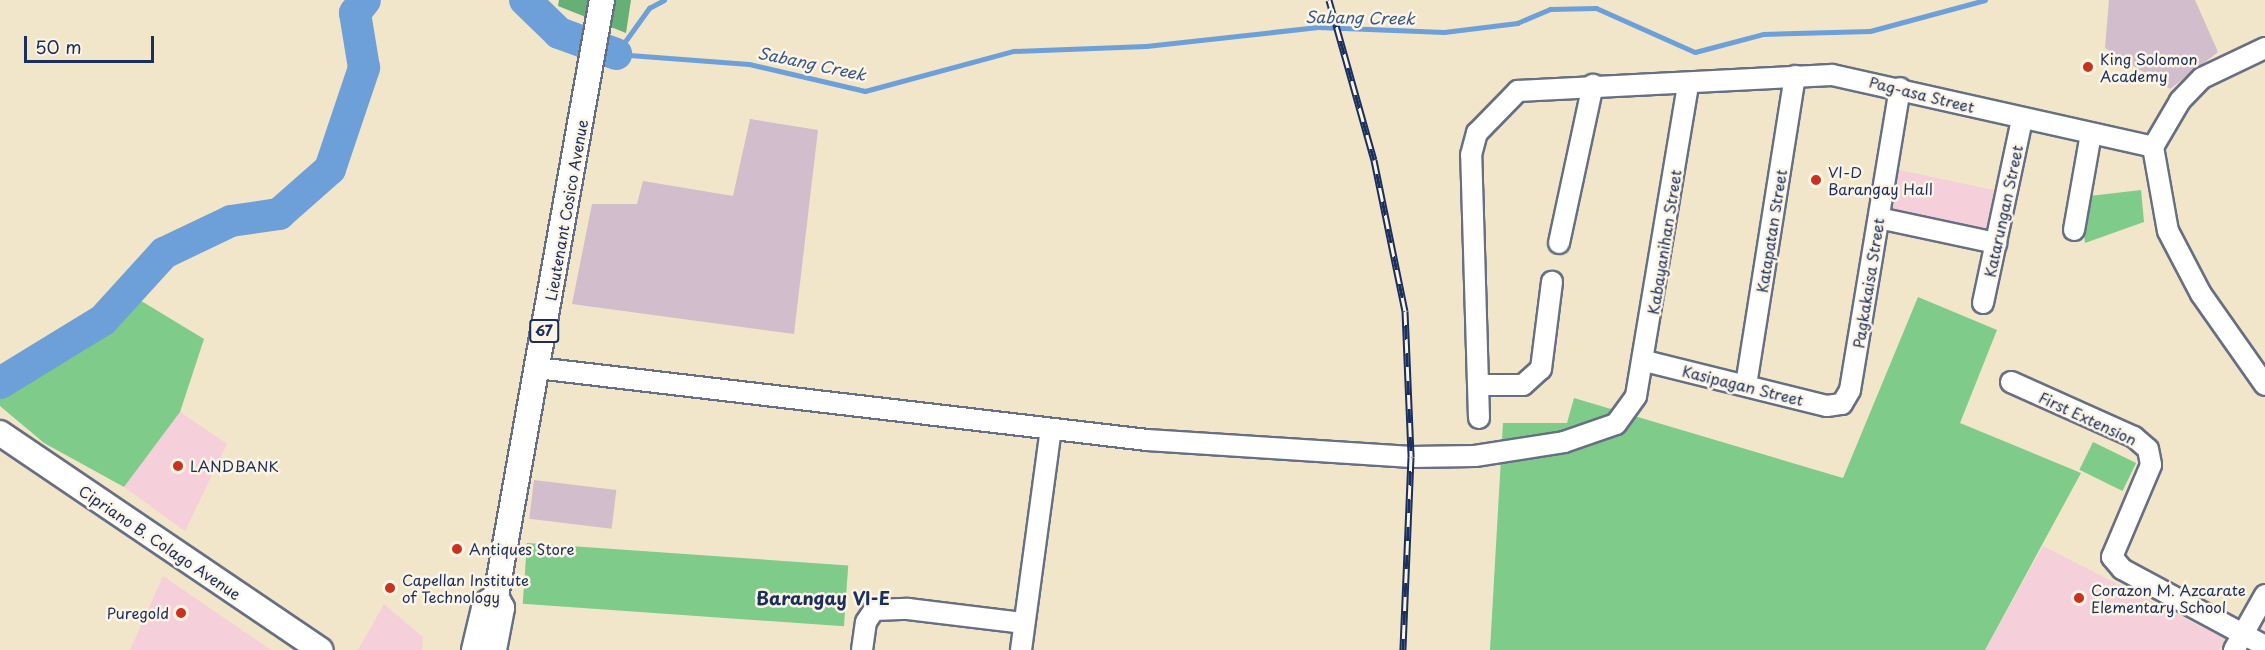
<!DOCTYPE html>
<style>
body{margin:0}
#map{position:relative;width:2265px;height:650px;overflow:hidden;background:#f1e6c9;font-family:"Playpen Sans",sans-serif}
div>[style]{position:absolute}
.built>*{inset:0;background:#f5cfda;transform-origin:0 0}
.industrial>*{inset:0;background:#d1bdcb;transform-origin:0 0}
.green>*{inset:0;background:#7ecb8a;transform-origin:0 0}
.forest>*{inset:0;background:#66af76}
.stream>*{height:5px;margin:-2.5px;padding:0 2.5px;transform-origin:2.5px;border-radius:2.5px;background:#6da0d8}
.river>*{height:32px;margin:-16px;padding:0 16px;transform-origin:16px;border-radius:16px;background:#6da0d8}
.roads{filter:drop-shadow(2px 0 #666f83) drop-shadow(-2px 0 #666f83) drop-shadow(0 2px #666f83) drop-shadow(0 -2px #666f83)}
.minor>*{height:20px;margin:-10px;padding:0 10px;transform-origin:10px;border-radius:10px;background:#fff}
.major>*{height:24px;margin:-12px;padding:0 12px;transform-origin:12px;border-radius:12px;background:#fff}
.rail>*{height:7px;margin-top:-3.5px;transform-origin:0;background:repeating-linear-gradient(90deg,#fcf5e5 0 14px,#1b2f5e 0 28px);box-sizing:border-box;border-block:2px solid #1b2f5e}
.dots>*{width:16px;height:16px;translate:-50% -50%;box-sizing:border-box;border:3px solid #fcf5e5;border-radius:50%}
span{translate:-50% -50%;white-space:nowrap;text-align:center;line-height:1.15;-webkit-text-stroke:5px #fcf5e5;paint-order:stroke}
.shield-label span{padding:2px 4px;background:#fcf5e5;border:2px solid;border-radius:4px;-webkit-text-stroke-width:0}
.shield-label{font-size:14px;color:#1b2f5e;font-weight:700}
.poi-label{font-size:15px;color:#1b2f5e}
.left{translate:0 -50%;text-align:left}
.right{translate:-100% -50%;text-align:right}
.street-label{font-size:15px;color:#1b2f5e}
.water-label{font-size:16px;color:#385789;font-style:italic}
.quarter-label{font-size:18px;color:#1b2f5e;font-weight:700}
.scale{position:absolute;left:24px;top:36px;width:130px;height:27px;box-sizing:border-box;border:3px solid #1b2f5e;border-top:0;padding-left:8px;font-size:18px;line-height:21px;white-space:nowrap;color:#1b2f5e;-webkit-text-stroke:4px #fcf5e5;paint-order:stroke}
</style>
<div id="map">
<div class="built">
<div style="left:1890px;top:168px;width:107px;height:44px;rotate:12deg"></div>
<div style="clip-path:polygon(180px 412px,227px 444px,185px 531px,124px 487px)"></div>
<div style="clip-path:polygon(2043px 546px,2225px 639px,2219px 650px,1985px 650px)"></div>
<div style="clip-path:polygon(163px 576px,271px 650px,130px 650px)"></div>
<div style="clip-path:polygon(384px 604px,423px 637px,422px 650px,358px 650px)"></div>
</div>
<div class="industrial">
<div style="clip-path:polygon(2109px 0,2195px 0,2218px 52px,2170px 89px,2105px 48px)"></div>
<div style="clip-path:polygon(750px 119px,818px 130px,794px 334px,572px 304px,592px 204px,637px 204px,643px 181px,733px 196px)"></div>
<div style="left:534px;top:480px;width:83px;height:39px;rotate:7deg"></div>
</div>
<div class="green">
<div style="clip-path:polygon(2141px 190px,2144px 222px,2085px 243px,2081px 197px)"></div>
<div style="clip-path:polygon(1918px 297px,1997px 330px,1960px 423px,2081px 473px,1985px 650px,1490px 650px,1503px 423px,1567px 423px,1574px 398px,1843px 478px)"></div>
<div style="clip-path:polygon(138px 299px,204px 339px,180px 412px,124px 487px,44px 443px,0 406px,0 394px)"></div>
<div style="left:2093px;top:442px;width:48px;height:31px;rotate:26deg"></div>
<div style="left:527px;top:543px;width:322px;height:61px;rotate:4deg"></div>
</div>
<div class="forest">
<div style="clip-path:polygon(559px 0,631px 0,626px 33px,558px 6px)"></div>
</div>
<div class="stream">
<div style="left:616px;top:54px;width:133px;rotate:4.3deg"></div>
<div style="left:749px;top:64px;width:119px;rotate:13.1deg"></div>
<div style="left:865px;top:91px;width:153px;rotate:-15.1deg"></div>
<div style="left:1013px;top:51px;width:133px;rotate:-2.2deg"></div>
<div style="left:1146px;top:46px;width:173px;rotate:-6.3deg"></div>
<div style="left:1318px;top:27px;width:126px;rotate:2.3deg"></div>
<div style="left:1444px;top:32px;width:74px;rotate:-7deg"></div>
<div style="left:1517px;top:23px;width:36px;rotate:-23deg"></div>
<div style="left:1550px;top:9px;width:46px;rotate:-1.2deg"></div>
<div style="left:1596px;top:8px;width:108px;rotate:24deg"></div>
<div style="left:1695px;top:52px;width:70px;rotate:-14.8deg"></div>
<div style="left:1763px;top:34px;width:107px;rotate:-1.6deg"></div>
<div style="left:1870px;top:31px;width:119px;rotate:-15.1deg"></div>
<div style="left:616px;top:54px;width:57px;rotate:-54.3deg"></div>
<div style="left:649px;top:8px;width:17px;rotate:-28deg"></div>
</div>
<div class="river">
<div style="left:525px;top:0;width:47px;rotate:44.1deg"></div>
<div style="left:559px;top:33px;width:61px;rotate:20.2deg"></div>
<div style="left:0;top:383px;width:121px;rotate:-31.5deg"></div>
<div style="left:103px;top:320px;width:91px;rotate:-47.7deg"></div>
<div style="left:164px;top:253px;width:74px;rotate:-25.5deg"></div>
<div style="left:231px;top:221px;width:49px;rotate:-8.3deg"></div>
<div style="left:279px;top:214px;width:68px;rotate:-41.4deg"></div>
<div style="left:330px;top:169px;width:107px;rotate:-71.4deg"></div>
<div style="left:364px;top:68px;width:56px;rotate:-99.3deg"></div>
<div style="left:355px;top:13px;width:16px;rotate:-52deg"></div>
</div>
<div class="roads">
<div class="minor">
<div style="left:2265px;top:48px;width:70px;rotate:154.5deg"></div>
<div style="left:2202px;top:78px;width:32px;rotate:134deg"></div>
<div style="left:2180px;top:101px;width:53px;rotate:120.4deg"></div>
<div style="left:2153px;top:147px;width:85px;rotate:79.9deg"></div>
<div style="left:2168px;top:231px;width:71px;rotate:62.4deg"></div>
<div style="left:2201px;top:294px;width:111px;rotate:54.9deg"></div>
<div style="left:1879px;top:218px;width:120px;rotate:12.1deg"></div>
<div style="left:2074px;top:230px;width:97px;rotate:-80deg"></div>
<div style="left:1559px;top:243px;width:162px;rotate:-77.9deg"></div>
<div style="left:1983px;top:303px;width:188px;rotate:-78deg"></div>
<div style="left:1645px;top:361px;width:187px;rotate:13.9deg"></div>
<div style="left:1827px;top:406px;width:15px;rotate:-8deg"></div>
<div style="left:1842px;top:404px;width:16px;rotate:-60deg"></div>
<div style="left:1850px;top:390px;width:306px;rotate:-80.6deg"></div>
<div style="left:537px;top:368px;width:614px;rotate:6.73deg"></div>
<div style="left:1147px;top:440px;width:265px;rotate:3.7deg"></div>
<div style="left:1411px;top:457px;width:64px;rotate:-0.9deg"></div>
<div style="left:1475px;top:456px;width:90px;rotate:-8.9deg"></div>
<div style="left:1564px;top:442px;width:55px;rotate:-19.1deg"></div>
<div style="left:1616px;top:424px;width:34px;rotate:-54deg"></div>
<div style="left:1636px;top:396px;width:314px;rotate:-80.5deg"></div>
<div style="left:2011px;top:382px;width:135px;rotate:24.1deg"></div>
<div style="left:2134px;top:437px;width:18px;rotate:41deg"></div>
<div style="left:2148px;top:449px;width:16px;rotate:79deg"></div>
<div style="left:2151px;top:465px;width:100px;rotate:113deg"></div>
<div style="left:2112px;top:557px;width:16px;rotate:50deg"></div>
<div style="left:2122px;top:569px;width:162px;rotate:28.3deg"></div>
<div style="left:1480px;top:385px;width:43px"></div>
<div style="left:1523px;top:385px;width:24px;rotate:-42deg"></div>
<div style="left:1541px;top:369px;width:88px;rotate:-82.8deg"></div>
<div style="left:1746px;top:385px;width:313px;rotate:-81deg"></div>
<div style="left:1479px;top:418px;width:263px;rotate:-91.7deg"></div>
<div style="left:1471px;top:155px;width:23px;rotate:-75deg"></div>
<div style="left:1477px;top:133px;width:59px;rotate:-45.7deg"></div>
<div style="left:1518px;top:91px;width:314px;rotate:-2.9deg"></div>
<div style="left:1832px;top:75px;width:329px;rotate:12.6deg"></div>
<div style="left:862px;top:650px;width:28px;rotate:-82deg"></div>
<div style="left:866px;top:622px;width:14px;rotate:-56deg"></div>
<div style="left:874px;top:610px;width:34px;rotate:-2deg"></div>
<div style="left:908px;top:609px;width:117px;rotate:6.9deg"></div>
<div style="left:1021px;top:650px;width:223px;rotate:-82.3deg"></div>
<div style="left:2234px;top:650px;width:63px;rotate:-60.6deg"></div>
</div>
<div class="major">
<div style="left:0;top:433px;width:387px;rotate:34.1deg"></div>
<div style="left:474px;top:650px;width:47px;rotate:-76.6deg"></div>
<div style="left:485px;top:604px;width:14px;rotate:-36deg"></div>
<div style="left:494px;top:650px;width:43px;rotate:-79.2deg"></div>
<div style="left:502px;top:608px;width:13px;rotate:-117deg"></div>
<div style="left:496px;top:596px;width:605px;rotate:-79.92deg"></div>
</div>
</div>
<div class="rail">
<div style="left:1329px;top:0;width:166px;rotate:74.3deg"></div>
<div style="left:1374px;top:160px;width:154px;rotate:78.4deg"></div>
<div style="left:1405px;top:311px;width:146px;rotate:87.6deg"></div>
<div style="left:1411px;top:457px;width:193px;rotate:92.4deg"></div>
</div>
<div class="dots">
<div style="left:2088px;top:67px;background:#c8321e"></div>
<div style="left:1816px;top:180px;background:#c8321e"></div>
<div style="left:178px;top:466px;background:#c8321e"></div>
<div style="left:457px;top:549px;background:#c8321e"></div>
<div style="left:390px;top:588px;background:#c8321e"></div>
<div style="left:2079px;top:598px;background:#c8321e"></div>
<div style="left:181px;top:613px;background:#c8321e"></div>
</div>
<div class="shield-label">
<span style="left:544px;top:331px">67</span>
</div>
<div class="poi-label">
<span class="left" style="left:2100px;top:67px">King Solomon<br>Academy</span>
<span class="left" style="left:1828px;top:180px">VI-D<br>Barangay Hall</span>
<span class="left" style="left:190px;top:466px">LANDBANK</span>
<span class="left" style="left:469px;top:549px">Antiques Store</span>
<span class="left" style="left:402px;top:588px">Capellan Institute<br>of Technology</span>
<span class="left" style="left:2091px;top:598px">Corazon M. Azcarate<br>Elementary School</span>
<span class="right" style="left:169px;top:613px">Puregold</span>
</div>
<div class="street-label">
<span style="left:1922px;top:94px;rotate:14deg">Pag-asa Street</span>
<span style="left:566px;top:210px;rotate:-80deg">Lieutenant Cosico Avenue</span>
<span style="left:2003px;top:211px;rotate:-78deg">Katarungan Street</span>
<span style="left:1771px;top:231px;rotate:-81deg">Katapatan Street</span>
<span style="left:1664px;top:242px;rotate:-81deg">Kabayanihan Street</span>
<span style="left:1868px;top:283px;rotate:-81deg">Pagkakaisa Street</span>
<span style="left:1743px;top:385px;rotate:14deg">Kasipagan Street</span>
<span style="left:2088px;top:418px;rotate:25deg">First Extension</span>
<span style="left:160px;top:542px;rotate:34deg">Cipriano B. Colago Avenue</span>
</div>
<div class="water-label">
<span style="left:1360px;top:17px;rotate:1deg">Sabang Creek</span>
<span style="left:812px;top:63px;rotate:12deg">Sabang Creek</span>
</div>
<div class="quarter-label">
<span style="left:823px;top:598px">Barangay VI-E</span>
</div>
<div class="scale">50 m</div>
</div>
